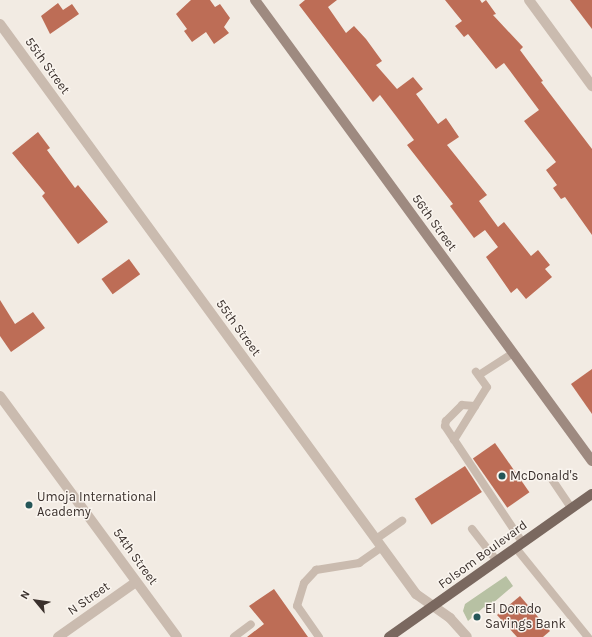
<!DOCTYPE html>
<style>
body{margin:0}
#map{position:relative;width:592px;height:637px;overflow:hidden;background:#f2ebe3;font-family:Karla,sans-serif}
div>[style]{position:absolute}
.green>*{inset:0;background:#b7c1a3}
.building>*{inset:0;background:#bd6d56;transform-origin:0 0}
.lane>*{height:8px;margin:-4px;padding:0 4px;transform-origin:4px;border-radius:4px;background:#cabbaf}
.street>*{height:10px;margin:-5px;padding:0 5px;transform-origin:5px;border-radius:5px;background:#cabbaf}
.secondary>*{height:10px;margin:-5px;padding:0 5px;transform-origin:5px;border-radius:5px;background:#9e8a80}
.primary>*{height:10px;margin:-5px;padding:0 5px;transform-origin:5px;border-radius:5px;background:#7a685f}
.dots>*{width:11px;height:11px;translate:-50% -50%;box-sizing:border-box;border:2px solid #faf5ef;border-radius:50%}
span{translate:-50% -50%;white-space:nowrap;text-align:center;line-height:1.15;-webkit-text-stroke:3px #faf5ef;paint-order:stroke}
.street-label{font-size:13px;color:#3a302c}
.poi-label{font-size:13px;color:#3a302c}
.left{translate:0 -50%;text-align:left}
.north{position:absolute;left:16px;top:581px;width:40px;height:40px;-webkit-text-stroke:3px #faf5ef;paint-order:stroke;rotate:299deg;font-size:11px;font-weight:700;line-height:16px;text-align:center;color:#3a302c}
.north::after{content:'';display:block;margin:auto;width:14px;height:18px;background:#3a302c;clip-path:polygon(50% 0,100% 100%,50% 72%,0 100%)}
</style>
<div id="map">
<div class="green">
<div style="clip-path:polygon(506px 576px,513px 586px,486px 609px,484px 607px,468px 621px,463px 611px,465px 604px)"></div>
</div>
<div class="building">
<div style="clip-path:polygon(191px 0,210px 0,215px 7px,220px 4px,230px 18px,224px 27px,229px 33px,214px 44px,206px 32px,192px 42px,184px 31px,187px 29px,176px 14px)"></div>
<div style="clip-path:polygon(305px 0,337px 0,328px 7px,346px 33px,354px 26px,366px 39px,382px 61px,376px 65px,397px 89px,413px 77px,423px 89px,416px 94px,438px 124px,446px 118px,459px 137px,447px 145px,487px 195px,479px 201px,498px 227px,504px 222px,531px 256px,538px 250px,550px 265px,545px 269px,552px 277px,526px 299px,517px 288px,511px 293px,486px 257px,498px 247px,485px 230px,474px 238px,450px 206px,453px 204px,407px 145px,414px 140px,396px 116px,380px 95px,373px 102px,299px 5px)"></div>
<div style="clip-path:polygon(445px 0,480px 0,482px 3px,486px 0,496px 14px,493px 15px,523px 47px,520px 50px,543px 81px,541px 82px,592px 149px,592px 235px,565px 197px,561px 199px,553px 188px,557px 185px,546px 170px,556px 162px,524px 121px,539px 110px,504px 63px,496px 69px,468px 34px,464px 37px,455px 26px,462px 21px)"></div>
<div style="clip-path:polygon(570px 0,592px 0,592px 29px)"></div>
<div style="clip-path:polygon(58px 3px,63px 10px,72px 4px,79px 14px,50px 34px,41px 16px)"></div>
<div style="clip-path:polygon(38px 132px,50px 148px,47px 150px,75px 188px,78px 185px,108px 222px,78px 244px,42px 196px,45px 193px,12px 153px)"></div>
<div style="left:129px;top:259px;width:19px;height:34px;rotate:54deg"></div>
<div style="clip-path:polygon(0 300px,15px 324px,33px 312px,45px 328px,11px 352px,0 336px)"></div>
<div style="clip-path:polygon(592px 369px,592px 414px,571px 384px)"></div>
<div style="left:495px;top:443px;width:60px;height:27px;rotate:55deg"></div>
<div style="left:465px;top:466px;width:31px;height:60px;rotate:57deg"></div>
<div style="clip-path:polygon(274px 589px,308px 637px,247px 637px,264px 624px,249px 606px)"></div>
<div style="clip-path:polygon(520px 596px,550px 631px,543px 637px,517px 637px,497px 615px)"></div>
</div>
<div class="lane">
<div style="left:479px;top:375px;width:40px;rotate:-32.9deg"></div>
<div style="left:475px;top:406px;width:13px;rotate:-176deg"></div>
<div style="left:462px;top:405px;width:23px;rotate:135deg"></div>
<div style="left:446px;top:421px;width:5px;rotate:101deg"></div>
<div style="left:445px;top:426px;width:139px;rotate:56.4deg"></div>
<div style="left:454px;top:440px;width:62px;rotate:-58.1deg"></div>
<div style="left:487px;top:387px;width:19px;rotate:-126deg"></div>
<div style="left:551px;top:478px;width:36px;rotate:56deg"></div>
<div style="left:472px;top:529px;width:39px;rotate:52deg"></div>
<div style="left:376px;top:539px;width:32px;rotate:-35deg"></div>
<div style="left:515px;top:547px;width:116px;rotate:51deg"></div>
<div style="left:234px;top:637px;width:21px;rotate:-37deg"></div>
<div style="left:319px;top:637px;width:38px;rotate:-125deg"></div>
<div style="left:297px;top:606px;width:24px;rotate:-73deg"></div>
<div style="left:304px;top:583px;width:18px;rotate:-47deg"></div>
<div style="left:316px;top:570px;width:44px;rotate:-9.2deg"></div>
<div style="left:359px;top:563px;width:28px;rotate:-35deg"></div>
</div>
<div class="street">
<div style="left:529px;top:0;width:107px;rotate:53.8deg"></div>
<div style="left:0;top:24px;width:706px;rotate:53.88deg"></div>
<div style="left:416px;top:594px;width:42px;rotate:35.2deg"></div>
<div style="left:450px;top:618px;width:25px;rotate:48deg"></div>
<div style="left:0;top:396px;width:299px;rotate:53.7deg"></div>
<div style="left:58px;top:637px;width:95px;rotate:-35.2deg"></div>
</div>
<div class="secondary">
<div style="left:255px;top:0;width:571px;rotate:53.83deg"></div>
</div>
<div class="primary">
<div style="left:389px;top:637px;width:248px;rotate:-35.2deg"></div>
</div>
<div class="dots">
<div style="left:502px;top:476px;background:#255658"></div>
<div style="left:29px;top:505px;background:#255658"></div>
<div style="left:477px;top:617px;background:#255658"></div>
</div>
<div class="street-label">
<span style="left:47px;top:66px;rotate:54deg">55th Street</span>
<span style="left:434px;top:223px;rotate:54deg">56th Street</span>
<span style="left:238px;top:328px;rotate:54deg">55th Street</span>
<span style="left:483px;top:555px;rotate:-36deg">Folsom Boulevard</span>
<span style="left:135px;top:557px;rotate:54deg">54th Street</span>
<span style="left:89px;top:599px;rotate:-35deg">N Street</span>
</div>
<div class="poi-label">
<span class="left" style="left:510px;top:476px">McDonald's</span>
<span class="left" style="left:37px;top:505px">Umoja International<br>Academy</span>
<span class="left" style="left:485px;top:617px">El Dorado<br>Savings Bank</span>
</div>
<div class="north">N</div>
</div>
